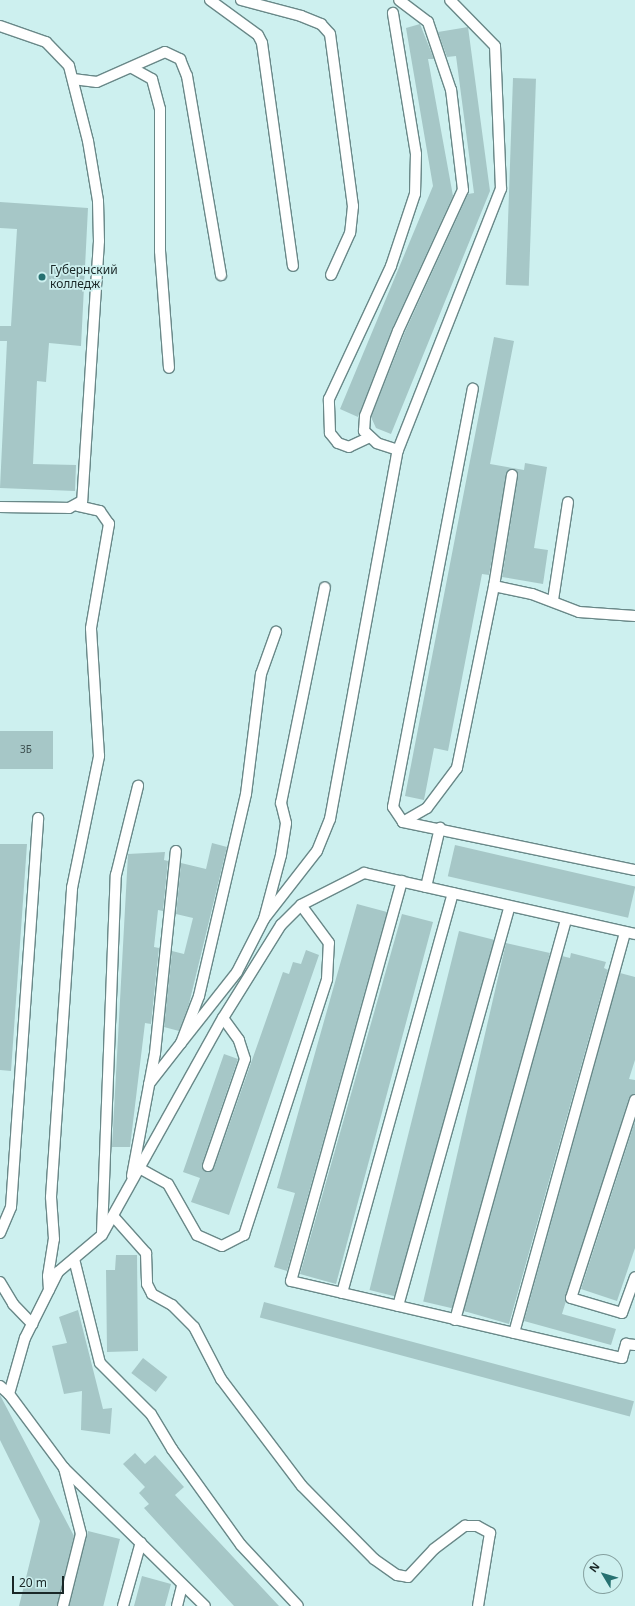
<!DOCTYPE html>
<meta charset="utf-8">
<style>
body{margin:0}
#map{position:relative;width:635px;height:1606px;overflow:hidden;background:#cdf0ef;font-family:"Noto Sans",sans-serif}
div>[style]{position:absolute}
.building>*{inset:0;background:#a6c7c7;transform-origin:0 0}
.roads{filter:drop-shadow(1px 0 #698888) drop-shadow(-1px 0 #698888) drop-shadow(0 1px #698888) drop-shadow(0 -1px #698888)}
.lane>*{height:10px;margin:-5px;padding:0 5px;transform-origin:5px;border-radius:5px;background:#fff}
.dots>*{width:11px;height:11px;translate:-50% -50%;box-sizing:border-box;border:2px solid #cdf0ef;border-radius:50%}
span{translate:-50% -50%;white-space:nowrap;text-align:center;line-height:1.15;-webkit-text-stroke:3.5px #cdf0ef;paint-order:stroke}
.number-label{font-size:10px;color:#3d4f4f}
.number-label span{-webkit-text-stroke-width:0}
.poi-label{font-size:12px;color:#1a2727}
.left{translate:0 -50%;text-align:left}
.north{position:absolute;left:583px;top:1554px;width:40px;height:40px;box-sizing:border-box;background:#cdf0ef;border:1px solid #85a09f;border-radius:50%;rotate:308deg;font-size:11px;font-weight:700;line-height:16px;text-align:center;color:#1a2727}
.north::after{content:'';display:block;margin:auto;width:14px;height:18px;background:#267171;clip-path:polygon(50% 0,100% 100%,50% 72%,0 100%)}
.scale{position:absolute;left:12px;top:1576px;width:52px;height:18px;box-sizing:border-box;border:2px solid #1a2727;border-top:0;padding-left:5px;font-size:12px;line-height:14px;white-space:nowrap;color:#1a2727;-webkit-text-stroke:3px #cdf0ef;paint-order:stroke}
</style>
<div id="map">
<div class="building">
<div style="clip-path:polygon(420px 24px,434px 59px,428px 59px,453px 196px,392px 329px,358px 417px,340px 409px,433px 186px,406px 28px)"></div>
<div style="clip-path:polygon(468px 27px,490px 191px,391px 434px,376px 428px,371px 417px,404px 334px,468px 194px,474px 193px,456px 56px,447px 57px,438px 32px)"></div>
<div style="left:513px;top:78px;width:23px;height:207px;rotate:2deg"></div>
<div style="clip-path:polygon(0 202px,88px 208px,81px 346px,49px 343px,46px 382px,37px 381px,33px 464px,76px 465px,75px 491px,0 488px,7px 341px,0 341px,0 326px,11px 326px,17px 229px,0 228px)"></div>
<div style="clip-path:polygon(494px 337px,514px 341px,490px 464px,524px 470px,525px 463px,547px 467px,534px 548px,548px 550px,543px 584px,502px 577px,518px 476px,516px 470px,509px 469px,489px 575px,482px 574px,448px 751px,434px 748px,424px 800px,405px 796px)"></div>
<div style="left:0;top:731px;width:53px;height:38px"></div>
<div style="clip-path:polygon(212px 843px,227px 847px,189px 1004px,179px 1031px,164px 1027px,172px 951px,184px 954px,193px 918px,176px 914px,181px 863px,206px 869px)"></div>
<div style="clip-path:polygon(0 844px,27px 844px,11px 1071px,0 1070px)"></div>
<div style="left:455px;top:845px;width:185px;height:32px;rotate:13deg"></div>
<div style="clip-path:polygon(165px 852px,164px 860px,168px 861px,163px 911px,158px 910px,154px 947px,159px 948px,151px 1024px,145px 1023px,130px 1147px,112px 1147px,128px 854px)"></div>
<div style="clip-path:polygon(357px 904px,387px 912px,287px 1271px,274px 1267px,295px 1193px,277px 1188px)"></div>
<div style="clip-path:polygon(402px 914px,433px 922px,336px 1284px,300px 1274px)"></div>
<div style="left:459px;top:931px;width:36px;height:370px;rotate:14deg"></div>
<div style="left:506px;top:943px;width:45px;height:368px;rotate:13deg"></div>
<div style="clip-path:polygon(306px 950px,319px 955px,229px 1215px,191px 1202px,200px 1178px,183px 1172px,224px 1054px,238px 1059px,202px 1164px,206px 1172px,214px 1168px,283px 972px,289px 974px,293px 962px,301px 964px)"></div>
<div style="clip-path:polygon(571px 953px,606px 962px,604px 968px,608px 970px,509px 1324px,464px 1311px,562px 956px,570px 958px)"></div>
<div style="clip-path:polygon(620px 973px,635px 977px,635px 1060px,629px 1079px,635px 1080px,635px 1094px,629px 1098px,562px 1314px,616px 1329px,611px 1345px,524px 1321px)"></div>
<div style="clip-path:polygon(635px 1121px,635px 1248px,617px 1301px,581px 1289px)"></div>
<div style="clip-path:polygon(116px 1255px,137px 1255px,138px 1351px,107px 1352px,106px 1270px,115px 1270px)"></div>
<div style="left:264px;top:1302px;width:383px;height:16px;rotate:15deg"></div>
<div style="clip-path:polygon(78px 1310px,103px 1409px,112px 1408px,110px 1434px,81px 1430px,82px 1391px,64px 1394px,52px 1346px,67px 1343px,59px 1317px)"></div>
<div style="left:143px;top:1358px;width:31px;height:19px;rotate:38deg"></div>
<div style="clip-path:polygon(0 1395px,74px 1536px,57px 1606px,19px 1606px,40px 1521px,0 1440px)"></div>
<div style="clip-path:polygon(135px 1453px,145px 1464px,155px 1455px,184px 1487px,175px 1495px,279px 1606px,234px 1606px,144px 1508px,149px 1504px,139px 1493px,145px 1487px,123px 1464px)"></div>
<div style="left:88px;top:1531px;width:33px;height:77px;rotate:14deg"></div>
<div style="clip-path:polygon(142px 1576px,171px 1584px,165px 1606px,134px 1606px)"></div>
</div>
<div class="roads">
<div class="lane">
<div style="left:210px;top:0;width:59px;rotate:36.1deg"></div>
<div style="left:258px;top:35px;width:9px;rotate:63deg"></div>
<div style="left:262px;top:43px;width:225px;rotate:82.1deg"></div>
<div style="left:241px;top:0;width:62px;rotate:14.9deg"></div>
<div style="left:301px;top:16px;width:22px;rotate:22deg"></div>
<div style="left:321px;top:24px;width:13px;rotate:48deg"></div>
<div style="left:330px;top:34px;width:174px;rotate:82.4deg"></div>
<div style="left:353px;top:206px;width:27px;rotate:96deg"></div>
<div style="left:350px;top:233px;width:46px;rotate:114.3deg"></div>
<div style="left:0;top:26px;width:49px;rotate:19.2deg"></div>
<div style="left:46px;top:42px;width:33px;rotate:46deg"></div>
<div style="left:69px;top:66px;width:77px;rotate:75.8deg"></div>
<div style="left:88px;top:141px;width:61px;rotate:80.5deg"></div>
<div style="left:98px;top:201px;width:40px;rotate:88.6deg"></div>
<div style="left:99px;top:241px;width:261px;rotate:93.7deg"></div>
<div style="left:82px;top:501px;width:15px;rotate:152deg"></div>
<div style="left:69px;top:508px;width:69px;rotate:-179.2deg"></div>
<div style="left:132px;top:68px;width:23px;rotate:29deg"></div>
<div style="left:152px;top:79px;width:31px;rotate:75deg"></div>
<div style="left:160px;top:109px;width:142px;rotate:90deg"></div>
<div style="left:160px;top:251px;width:117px;rotate:85.6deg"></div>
<div style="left:73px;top:79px;width:24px;rotate:7deg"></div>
<div style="left:97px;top:82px;width:74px;rotate:-23.8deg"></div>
<div style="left:165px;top:52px;width:17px;rotate:25deg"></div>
<div style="left:180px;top:59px;width:18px;rotate:68deg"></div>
<div style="left:187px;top:76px;width:202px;rotate:80.3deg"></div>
<div style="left:370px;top:437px;width:23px;rotate:155deg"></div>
<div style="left:349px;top:447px;width:12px;rotate:-160deg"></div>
<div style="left:338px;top:443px;width:13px;rotate:-129deg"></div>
<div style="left:330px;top:433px;width:34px;rotate:-92deg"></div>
<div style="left:329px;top:399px;width:147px;rotate:-65deg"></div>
<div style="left:391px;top:266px;width:76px;rotate:-71.6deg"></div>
<div style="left:415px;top:194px;width:40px;rotate:-88.6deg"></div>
<div style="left:416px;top:154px;width:143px;rotate:-99.3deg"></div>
<div style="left:398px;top:450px;width:22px;rotate:-162deg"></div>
<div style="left:377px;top:443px;width:18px;rotate:-137deg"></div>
<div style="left:364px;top:431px;width:15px;rotate:-86deg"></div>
<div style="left:365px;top:416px;width:91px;rotate:-68.8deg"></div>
<div style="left:398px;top:331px;width:155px;rotate:-65.3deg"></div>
<div style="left:463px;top:190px;width:101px;rotate:-96.8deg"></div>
<div style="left:451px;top:90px;width:72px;rotate:-108.7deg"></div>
<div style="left:428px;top:22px;width:36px;rotate:-143deg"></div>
<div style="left:512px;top:475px;width:112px;rotate:99.2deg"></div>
<div style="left:494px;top:586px;width:186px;rotate:101.5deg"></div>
<div style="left:457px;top:768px;width:50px;rotate:126.9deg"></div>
<div style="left:427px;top:808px;width:28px;rotate:150deg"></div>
<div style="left:403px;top:822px;width:237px;rotate:11.7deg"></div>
<div style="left:494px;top:586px;width:39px;rotate:12deg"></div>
<div style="left:532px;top:594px;width:50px;rotate:21deg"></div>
<div style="left:579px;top:612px;width:56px;rotate:4.1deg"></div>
<div style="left:553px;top:600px;width:99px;rotate:-81.3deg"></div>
<div style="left:403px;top:822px;width:18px;rotate:-124deg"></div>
<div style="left:393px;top:807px;width:426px;rotate:-79.2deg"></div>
<div style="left:402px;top:881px;width:415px;rotate:105.5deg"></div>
<div style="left:291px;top:1281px;width:340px;rotate:13.1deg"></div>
<div style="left:622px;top:1358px;width:15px;rotate:-74deg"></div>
<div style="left:626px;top:1344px;width:9px;rotate:6deg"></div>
<div style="left:426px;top:887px;width:61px;rotate:-76.7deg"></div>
<div style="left:264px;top:919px;width:86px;rotate:-52.1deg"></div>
<div style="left:317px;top:851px;width:35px;rotate:-68deg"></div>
<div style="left:330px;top:819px;width:375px;rotate:-79.6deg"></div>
<div style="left:398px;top:450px;width:281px;rotate:-68.5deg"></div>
<div style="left:501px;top:189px;width:143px;rotate:-92.4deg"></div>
<div style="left:495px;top:46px;width:64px;rotate:-134.4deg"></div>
<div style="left:181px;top:1043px;width:90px;rotate:-51.7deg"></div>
<div style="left:237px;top:972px;width:59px;rotate:-63deg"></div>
<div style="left:264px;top:919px;width:66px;rotate:-75.1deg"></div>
<div style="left:281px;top:855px;width:32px;rotate:-81deg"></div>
<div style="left:286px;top:823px;width:21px;rotate:-104deg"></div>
<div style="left:281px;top:803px;width:220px;rotate:-78.5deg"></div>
<div style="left:149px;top:1084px;width:52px;rotate:-52deg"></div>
<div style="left:181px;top:1043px;width:50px;rotate:-69deg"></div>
<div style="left:199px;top:996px;width:207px;rotate:-76.9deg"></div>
<div style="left:246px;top:794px;width:121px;rotate:-82.9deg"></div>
<div style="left:261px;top:674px;width:45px;rotate:-70.3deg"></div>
<div style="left:635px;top:1100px;width:208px;rotate:107.9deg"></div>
<div style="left:571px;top:1298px;width:53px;rotate:16.4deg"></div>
<div style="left:622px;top:1313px;width:38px;rotate:-70deg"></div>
<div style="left:208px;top:1166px;width:113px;rotate:-70.9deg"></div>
<div style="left:245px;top:1059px;width:20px;rotate:-108deg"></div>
<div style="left:239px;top:1040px;width:27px;rotate:-126deg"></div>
<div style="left:139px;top:1168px;width:33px;rotate:29deg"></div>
<div style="left:168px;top:1184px;width:59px;rotate:60.4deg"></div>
<div style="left:197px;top:1235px;width:27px;rotate:24deg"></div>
<div style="left:222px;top:1246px;width:25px;rotate:-27deg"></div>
<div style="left:244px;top:1235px;width:269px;rotate:-72deg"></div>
<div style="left:327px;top:979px;width:36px;rotate:-87deg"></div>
<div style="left:329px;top:943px;width:47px;rotate:-126.4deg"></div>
<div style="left:132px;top:1176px;width:125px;rotate:-79.4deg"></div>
<div style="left:155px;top:1053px;width:203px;rotate:-84.1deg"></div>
<div style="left:113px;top:1216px;width:50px;rotate:48.3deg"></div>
<div style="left:146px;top:1253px;width:31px;rotate:88deg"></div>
<div style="left:147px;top:1284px;width:11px;rotate:63deg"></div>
<div style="left:152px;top:1294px;width:23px;rotate:29deg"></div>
<div style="left:172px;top:1305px;width:31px;rotate:45deg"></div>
<div style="left:194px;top:1327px;width:59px;rotate:62.6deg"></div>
<div style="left:221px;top:1379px;width:134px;rotate:52.9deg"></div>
<div style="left:302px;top:1486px;width:103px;rotate:45.4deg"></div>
<div style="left:374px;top:1559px;width:28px;rotate:35deg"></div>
<div style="left:397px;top:1575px;width:11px;rotate:10deg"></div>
<div style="left:408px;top:1577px;width:38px;rotate:-47deg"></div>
<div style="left:434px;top:1549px;width:39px;rotate:-37deg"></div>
<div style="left:465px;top:1526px;width:12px"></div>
<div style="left:477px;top:1526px;width:15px;rotate:28deg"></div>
<div style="left:490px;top:1533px;width:74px;rotate:99.3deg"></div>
<div style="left:0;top:1233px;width:28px;rotate:-67deg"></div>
<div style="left:11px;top:1207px;width:390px;rotate:-86deg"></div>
<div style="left:102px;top:1233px;width:358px;rotate:-87.8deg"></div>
<div style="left:116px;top:875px;width:92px;rotate:-76.1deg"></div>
<div style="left:74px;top:1259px;width:107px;rotate:76deg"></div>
<div style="left:100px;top:1363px;width:72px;rotate:45deg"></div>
<div style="left:151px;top:1414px;width:41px;rotate:59deg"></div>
<div style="left:172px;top:1449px;width:118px;rotate:54.3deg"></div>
<div style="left:241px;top:1545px;width:83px;rotate:46.9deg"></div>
<div style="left:0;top:1282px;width:26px;rotate:59deg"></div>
<div style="left:13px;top:1304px;width:28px;rotate:46deg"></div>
<div style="left:49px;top:1290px;width:14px;rotate:-94deg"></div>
<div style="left:48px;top:1276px;width:37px;rotate:-81deg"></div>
<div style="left:54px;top:1239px;width:42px;rotate:-94.1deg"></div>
<div style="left:51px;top:1197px;width:310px;rotate:-86.1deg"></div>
<div style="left:72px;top:888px;width:135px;rotate:-78.4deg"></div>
<div style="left:99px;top:756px;width:128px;rotate:-93.6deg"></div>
<div style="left:91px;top:628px;width:106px;rotate:-80.2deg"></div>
<div style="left:109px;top:524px;width:16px;rotate:-125deg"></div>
<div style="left:100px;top:511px;width:23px;rotate:-167deg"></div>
<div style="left:342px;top:1293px;width:415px;rotate:-74.5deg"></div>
<div style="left:398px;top:1306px;width:415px;rotate:-74.4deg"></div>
<div style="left:455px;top:1320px;width:416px;rotate:-74.5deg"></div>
<div style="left:514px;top:1333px;width:416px;rotate:-74.5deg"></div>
<div style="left:0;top:1386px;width:12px;rotate:42deg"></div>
<div style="left:9px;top:1394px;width:58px;rotate:-74.1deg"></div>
<div style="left:25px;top:1338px;width:74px;rotate:-63.4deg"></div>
<div style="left:58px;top:1272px;width:57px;rotate:-40.1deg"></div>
<div style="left:102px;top:1235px;width:248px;rotate:-60.9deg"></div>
<div style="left:223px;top:1018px;width:110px;rotate:-58.1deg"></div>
<div style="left:281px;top:925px;width:28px;rotate:-45deg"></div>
<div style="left:301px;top:905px;width:71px;rotate:-26.9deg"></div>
<div style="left:364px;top:873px;width:278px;rotate:12.7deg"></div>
<div style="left:9px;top:1394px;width:92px;rotate:53.4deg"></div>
<div style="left:64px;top:1468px;width:197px;rotate:44.4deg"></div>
<div style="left:63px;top:1606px;width:74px;rotate:-76deg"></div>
<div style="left:81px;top:1534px;width:68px;rotate:-104.4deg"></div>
<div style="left:123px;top:1606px;width:66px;rotate:-74.3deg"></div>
<div style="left:177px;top:1606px;width:21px;rotate:-76deg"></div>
</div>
</div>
<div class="dots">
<div style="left:42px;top:277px;background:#267171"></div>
</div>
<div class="number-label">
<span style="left:26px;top:750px">3Б</span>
</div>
<div class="poi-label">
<span class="left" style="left:50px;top:277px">Губернский<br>колледж</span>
</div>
<div class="north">N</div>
<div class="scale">20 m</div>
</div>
